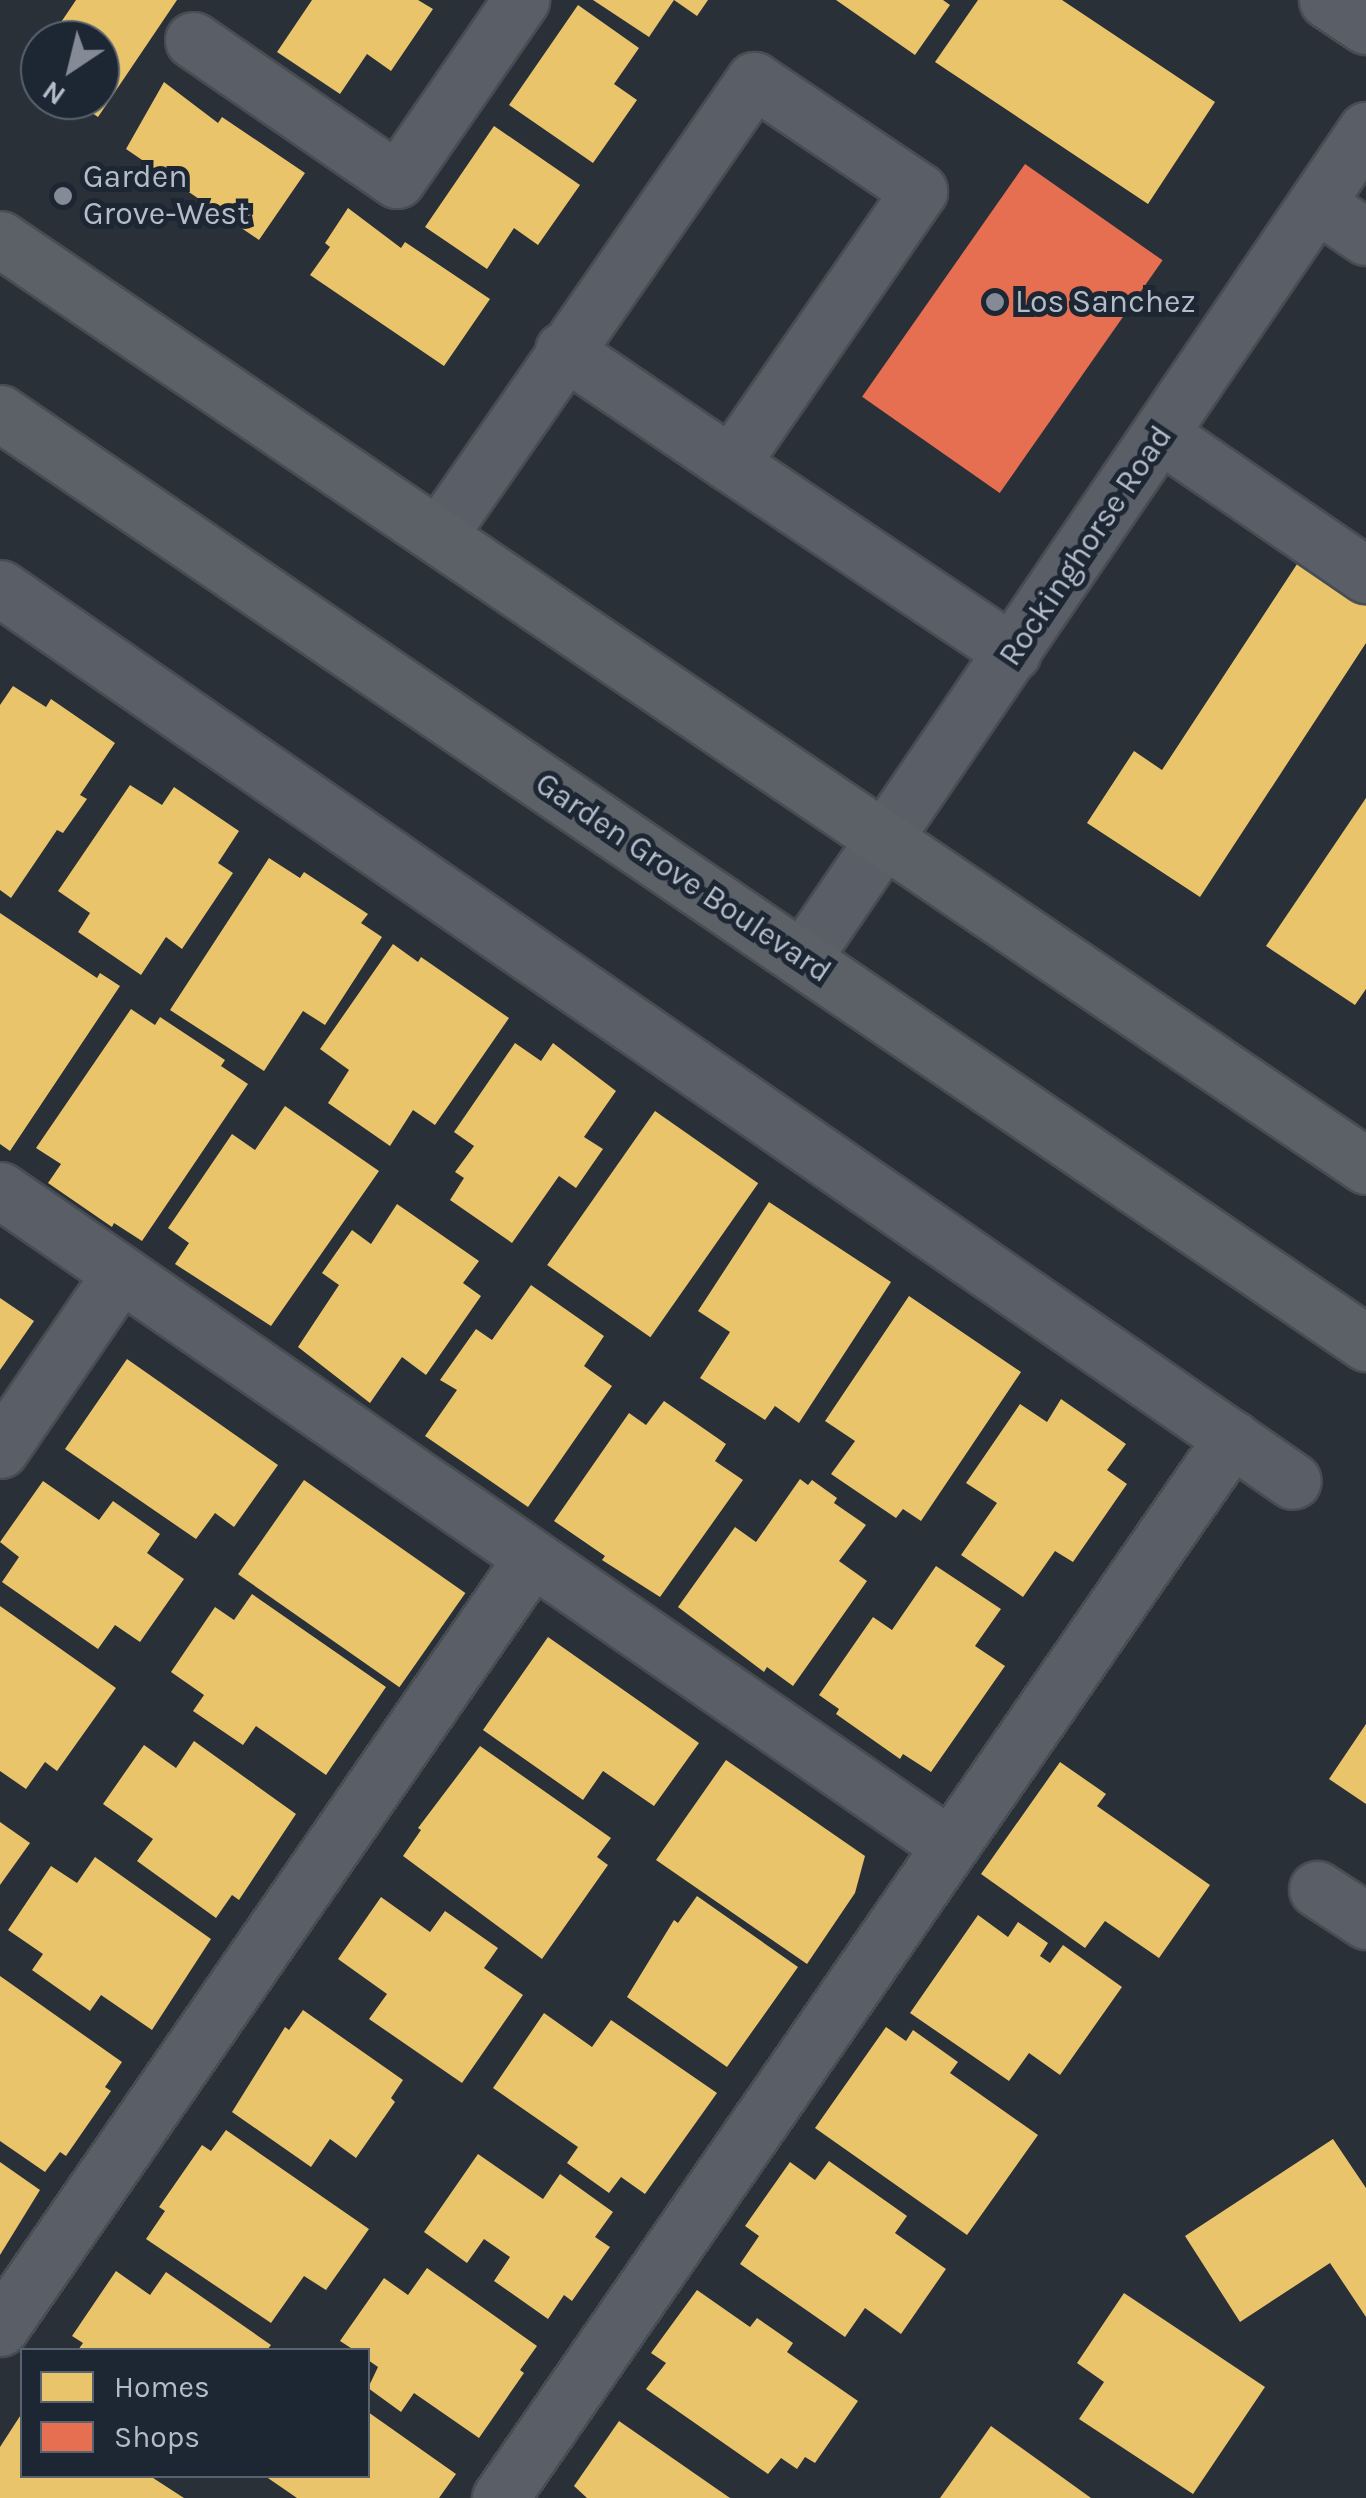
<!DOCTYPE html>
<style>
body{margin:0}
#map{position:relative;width:1366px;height:2498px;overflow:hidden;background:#2a3038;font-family:Karla,sans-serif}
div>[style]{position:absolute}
.homes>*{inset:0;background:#e9c46a;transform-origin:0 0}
.shops>*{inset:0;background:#e76f51;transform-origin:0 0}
.roads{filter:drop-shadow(2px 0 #484c53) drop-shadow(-2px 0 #484c53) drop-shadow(0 2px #484c53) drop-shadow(0 -2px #484c53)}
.minor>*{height:55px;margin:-27.5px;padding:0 27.5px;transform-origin:27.5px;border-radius:27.5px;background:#5a5e66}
.major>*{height:55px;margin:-27.5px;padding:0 27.5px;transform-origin:27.5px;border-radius:27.5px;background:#5c6168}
.dots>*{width:28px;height:28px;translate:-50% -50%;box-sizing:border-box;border:5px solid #1d2633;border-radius:50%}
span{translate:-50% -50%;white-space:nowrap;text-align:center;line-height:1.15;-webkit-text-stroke:10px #1d2633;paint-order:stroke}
.poi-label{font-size:32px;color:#b4bcc9}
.left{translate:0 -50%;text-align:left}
.street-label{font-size:32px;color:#b4bcc9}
.legend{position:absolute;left:20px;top:2348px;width:350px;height:130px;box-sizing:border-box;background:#1d2633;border:2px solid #59626f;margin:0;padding:12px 18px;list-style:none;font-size:30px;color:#b4bcc9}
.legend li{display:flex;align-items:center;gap:20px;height:50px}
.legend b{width:50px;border:2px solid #59626f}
.north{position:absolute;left:20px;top:20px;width:100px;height:100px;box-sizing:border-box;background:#1d2633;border:2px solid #59626f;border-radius:50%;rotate:215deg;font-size:28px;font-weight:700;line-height:40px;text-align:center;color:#b4bcc9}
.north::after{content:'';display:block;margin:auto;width:35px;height:45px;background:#848b96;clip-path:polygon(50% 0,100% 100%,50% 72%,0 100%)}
</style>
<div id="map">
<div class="homes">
<div style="clip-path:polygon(76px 0,177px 0,98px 117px,73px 100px,100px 100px,100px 40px,49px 40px)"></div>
<div style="clip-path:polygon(312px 0,418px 0,433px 9px,391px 71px,367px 54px,340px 94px,277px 52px)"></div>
<div style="clip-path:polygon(593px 0,674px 0,649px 37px)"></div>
<div style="clip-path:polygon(674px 0,708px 0,697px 16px)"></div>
<div style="clip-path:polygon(836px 0,943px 0,950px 5px,915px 55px)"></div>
<div style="clip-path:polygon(978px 0,1062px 0,1215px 102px,1148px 204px,935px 62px)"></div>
<div style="clip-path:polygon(578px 5px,639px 48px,614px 84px,637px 100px,593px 163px,509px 105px)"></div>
<div style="clip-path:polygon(164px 82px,218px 123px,222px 117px,305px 173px,259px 240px,126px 149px)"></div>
<div style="clip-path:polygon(494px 126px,580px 185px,538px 245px,514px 228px,487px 269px,425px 227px)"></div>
<div style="clip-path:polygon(348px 208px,401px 248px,405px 242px,490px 299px,444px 366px,310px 275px,330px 247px,325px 243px)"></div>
<div style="clip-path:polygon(1301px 558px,1366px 600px,1366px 643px,1200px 897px,1087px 823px,1134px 751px,1162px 770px)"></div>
<div style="clip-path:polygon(13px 686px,46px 707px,51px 699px,115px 743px,80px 795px,87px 799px,63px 833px,57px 830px,11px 898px,0 890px,0 705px)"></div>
<div style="clip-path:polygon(130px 785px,162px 805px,174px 787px,239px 831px,218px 863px,233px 873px,182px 949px,166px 937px,141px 975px,78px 932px,90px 913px,58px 891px)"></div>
<div style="clip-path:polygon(1366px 798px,1366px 989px,1355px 1005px,1266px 946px)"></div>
<div style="clip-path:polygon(269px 858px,300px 878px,304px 872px,368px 914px,361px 923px,382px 937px,325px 1025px,303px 1011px,264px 1071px,170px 1010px)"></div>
<div style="clip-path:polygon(0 913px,97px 978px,100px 973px,120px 986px,10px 1151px,0 1144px)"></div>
<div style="clip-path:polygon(393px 944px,418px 962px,421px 957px,509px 1018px,435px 1125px,413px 1110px,390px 1146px,328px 1103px,349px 1070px,320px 1049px)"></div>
<div style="clip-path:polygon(131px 1009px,155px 1025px,160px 1017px,225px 1060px,221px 1066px,248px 1084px,142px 1241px,114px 1223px,112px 1227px,48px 1183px,61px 1164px,36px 1148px)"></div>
<div style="clip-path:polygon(515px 1043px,541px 1061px,553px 1043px,616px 1091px,584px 1137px,603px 1149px,576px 1188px,559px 1176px,512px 1243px,450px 1200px,464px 1178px,455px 1172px,474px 1146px,454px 1132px)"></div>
<div style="clip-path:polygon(285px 1106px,379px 1171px,271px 1326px,175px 1264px,189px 1243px,168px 1228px,232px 1134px,255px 1150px)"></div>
<div style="left:655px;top:1111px;width:126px;height:188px;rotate:35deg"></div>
<div style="clip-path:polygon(769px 1202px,891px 1282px,799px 1423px,775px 1406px,765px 1420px,700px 1378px,730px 1332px,698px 1311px)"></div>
<div style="clip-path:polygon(397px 1204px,479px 1261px,463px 1283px,481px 1296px,426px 1375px,402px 1357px,370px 1403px,298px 1347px,339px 1285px,322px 1273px,352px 1230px,371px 1244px)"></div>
<div style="clip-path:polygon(531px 1285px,604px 1336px,584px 1366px,612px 1386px,528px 1507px,425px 1436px,457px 1390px,440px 1380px,476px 1329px,492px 1340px)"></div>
<div style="clip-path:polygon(909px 1296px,1021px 1372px,921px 1521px,903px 1509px,896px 1518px,831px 1474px,855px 1441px,825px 1421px)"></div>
<div style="clip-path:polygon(0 1298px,34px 1321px,0 1370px)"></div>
<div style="clip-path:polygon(127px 1359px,278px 1465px,234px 1527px,215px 1513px,196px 1539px,65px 1449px)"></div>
<div style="clip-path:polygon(1061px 1399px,1126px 1444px,1107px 1470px,1127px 1484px,1073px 1562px,1055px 1551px,1023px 1597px,961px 1555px,997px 1503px,966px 1483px,1020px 1404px,1047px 1422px)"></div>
<div style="clip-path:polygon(664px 1401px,726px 1444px,715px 1461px,743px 1480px,660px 1597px,602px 1560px,605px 1556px,554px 1521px,629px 1413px,646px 1425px)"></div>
<div style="clip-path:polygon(800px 1479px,808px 1485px,812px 1480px,837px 1498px,834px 1503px,866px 1525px,839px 1561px,867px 1581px,793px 1686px,767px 1667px,764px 1672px,678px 1607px,735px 1527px,756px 1542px)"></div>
<div style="left:304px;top:1480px;width:197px;height:115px;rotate:35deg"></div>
<div style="clip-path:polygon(43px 1481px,99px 1520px,113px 1501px,160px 1534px,147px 1553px,184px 1579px,140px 1642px,115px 1625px,98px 1649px,2px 1582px,19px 1557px,0 1542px)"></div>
<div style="clip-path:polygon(936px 1566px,1001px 1609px,975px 1646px,1005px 1666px,931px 1772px,903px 1754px,900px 1759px,836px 1714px,839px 1709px,819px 1695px,873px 1617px,892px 1630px)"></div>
<div style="clip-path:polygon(252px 1594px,386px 1687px,326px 1775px,256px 1726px,243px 1745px,193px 1711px,204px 1695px,171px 1672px,215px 1607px,234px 1620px)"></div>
<div style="clip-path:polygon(0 1606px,116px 1688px,57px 1771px,45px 1762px,26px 1789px,0 1771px)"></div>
<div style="clip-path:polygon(548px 1637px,699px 1743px,654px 1806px,603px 1771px,583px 1800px,483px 1730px)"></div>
<div style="clip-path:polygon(1366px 1724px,1366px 1804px,1329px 1779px)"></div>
<div style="clip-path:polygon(194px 1741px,296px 1814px,239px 1900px,232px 1895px,216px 1918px,137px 1861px,153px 1839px,103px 1804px,144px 1745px,176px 1768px)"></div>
<div style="clip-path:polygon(480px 1746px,611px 1838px,597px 1857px,608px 1865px,542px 1959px,403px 1856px,421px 1830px,418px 1828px)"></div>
<div style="clip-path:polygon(726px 1760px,865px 1856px,855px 1893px,807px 1964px,656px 1860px)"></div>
<div style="clip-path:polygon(1060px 1762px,1106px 1794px,1097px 1806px,1210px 1885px,1159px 1958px,1105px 1921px,1085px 1948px,981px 1874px)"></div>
<div style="clip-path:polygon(0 1822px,30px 1843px,0 1885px)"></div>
<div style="clip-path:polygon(95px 1857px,211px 1939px,152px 2030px,101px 1995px,90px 2011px,32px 1970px,43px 1954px,8px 1930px,51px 1866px,77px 1883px)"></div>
<div style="clip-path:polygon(697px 1896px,798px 1967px,727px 2067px,627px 1997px,674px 1920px,678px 1923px)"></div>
<div style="clip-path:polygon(381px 1897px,430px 1932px,445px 1911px,498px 1948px,484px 1968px,523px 1995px,462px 2083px,369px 2019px,387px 1994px,338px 1959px)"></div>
<div style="clip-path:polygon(978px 1915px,1008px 1937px,1018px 1922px,1048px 1943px,1040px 1956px,1050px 1963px,1063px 1945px,1122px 1987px,1060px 2075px,1029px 2053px,1009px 2081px,910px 2013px)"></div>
<div style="clip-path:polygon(0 1976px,122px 2062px,105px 2087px,111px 2091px,66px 2156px,60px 2152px,45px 2172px,0 2141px)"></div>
<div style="clip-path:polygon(303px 2010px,403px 2080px,391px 2098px,395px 2102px,356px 2158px,330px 2139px,311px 2167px,232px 2112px,285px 2027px,289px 2030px)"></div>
<div style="clip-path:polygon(544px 2013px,592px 2047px,611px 2020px,717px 2093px,645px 2194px,621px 2177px,609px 2193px,567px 2163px,578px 2147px,493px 2088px)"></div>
<div style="clip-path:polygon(886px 2027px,906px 2041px,913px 2030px,958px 2062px,950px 2073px,1038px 2135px,967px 2235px,815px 2128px)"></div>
<div style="clip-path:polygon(226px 2130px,369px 2229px,326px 2290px,304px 2276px,271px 2323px,146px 2239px,165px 2211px,159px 2207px,202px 2145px,211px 2151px)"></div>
<div style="clip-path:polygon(1333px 2139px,1366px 2188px,1366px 2317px,1330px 2263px,1240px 2322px,1185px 2236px)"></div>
<div style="clip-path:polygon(478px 2154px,543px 2199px,560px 2174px,613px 2212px,595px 2237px,610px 2247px,572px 2301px,564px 2295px,548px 2319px,494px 2281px,510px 2257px,484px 2239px,467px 2263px,424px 2232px)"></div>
<div style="clip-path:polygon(829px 2161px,907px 2216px,895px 2233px,946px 2269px,901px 2334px,865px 2308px,845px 2337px,740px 2264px,759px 2236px,745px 2226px,790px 2162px,815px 2180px)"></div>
<div style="clip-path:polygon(0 2162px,40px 2190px,0 2255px)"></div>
<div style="clip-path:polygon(427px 2268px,537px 2346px,520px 2370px,524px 2373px,479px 2438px,414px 2393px,401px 2412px,368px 2388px,378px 2367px,368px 2360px,368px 2350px,354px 2350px,340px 2341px,384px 2278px,408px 2295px)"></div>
<div style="clip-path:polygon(116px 2271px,150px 2295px,166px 2272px,271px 2345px,267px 2350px,78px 2350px,83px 2343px,72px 2336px)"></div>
<div style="clip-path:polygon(697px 2290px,750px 2327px,757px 2318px,793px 2343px,787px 2352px,858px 2401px,815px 2463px,805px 2457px,797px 2469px,781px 2458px,768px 2474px,646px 2389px,666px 2363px,651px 2353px)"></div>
<div style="clip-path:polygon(1124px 2293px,1265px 2387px,1193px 2494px,1079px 2419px,1104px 2382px,1077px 2363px)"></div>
<div style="clip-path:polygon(368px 2412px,456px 2474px,439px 2498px,297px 2498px,265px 2476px,368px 2476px)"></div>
<div style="clip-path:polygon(22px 2413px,22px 2476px,150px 2476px,184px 2498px,0 2498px,0 2447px)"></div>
<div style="clip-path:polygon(619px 2421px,730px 2498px,587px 2498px,574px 2486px)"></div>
<div style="clip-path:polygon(991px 2426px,1091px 2498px,940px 2498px)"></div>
</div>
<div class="shops">
<div style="left:1025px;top:164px;width:168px;height:284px;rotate:35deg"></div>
</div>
<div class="roads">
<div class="minor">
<div style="left:1327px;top:0;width:47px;rotate:33.7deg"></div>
<div style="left:193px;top:40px;width:247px;rotate:34.5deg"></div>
<div style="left:397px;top:180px;width:219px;rotate:-55.4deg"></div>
<div style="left:1317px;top:204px;width:59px;rotate:34deg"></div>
<div style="left:563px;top:350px;width:203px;rotate:34.2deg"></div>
<div style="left:1160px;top:434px;width:250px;rotate:34.4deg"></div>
<div style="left:438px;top:536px;width:555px;rotate:-55.28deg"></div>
<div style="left:754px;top:80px;width:199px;rotate:33.9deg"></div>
<div style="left:919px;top:191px;width:331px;rotate:124.6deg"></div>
<div style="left:731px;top:464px;width:339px;rotate:33.8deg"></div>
<div style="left:0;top:588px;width:1571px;rotate:34.63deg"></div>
<div style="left:802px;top:959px;width:1003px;rotate:-55.77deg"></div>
<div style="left:0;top:1190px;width:1154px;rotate:34.63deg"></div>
<div style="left:0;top:1450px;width:213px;rotate:-55.7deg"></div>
<div style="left:1317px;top:1889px;width:59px;rotate:33.1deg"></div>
<div style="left:0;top:2328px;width:936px;rotate:-55.36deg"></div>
<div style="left:500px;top:2498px;width:1288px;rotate:-55.37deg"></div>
</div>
<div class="major">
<div style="left:0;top:239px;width:1651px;rotate:34.16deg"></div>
<div style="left:0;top:413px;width:1653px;rotate:34.25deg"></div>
</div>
</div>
<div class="dots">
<div style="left:63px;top:196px;background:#848b96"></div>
<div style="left:995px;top:302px;background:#848b96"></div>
</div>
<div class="poi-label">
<span class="left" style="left:83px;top:196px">Garden<br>Grove-West</span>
<span class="left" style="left:1015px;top:302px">Los Sanchez</span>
</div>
<div class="street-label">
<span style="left:1086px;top:546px;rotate:-56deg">Rockinghorse Road</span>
<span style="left:683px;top:878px;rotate:34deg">Garden Grove Boulevard</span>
</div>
<ul class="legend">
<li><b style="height:28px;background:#e9c46a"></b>Homes</li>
<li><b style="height:28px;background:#e76f51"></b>Shops</li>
</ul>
<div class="north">N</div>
</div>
